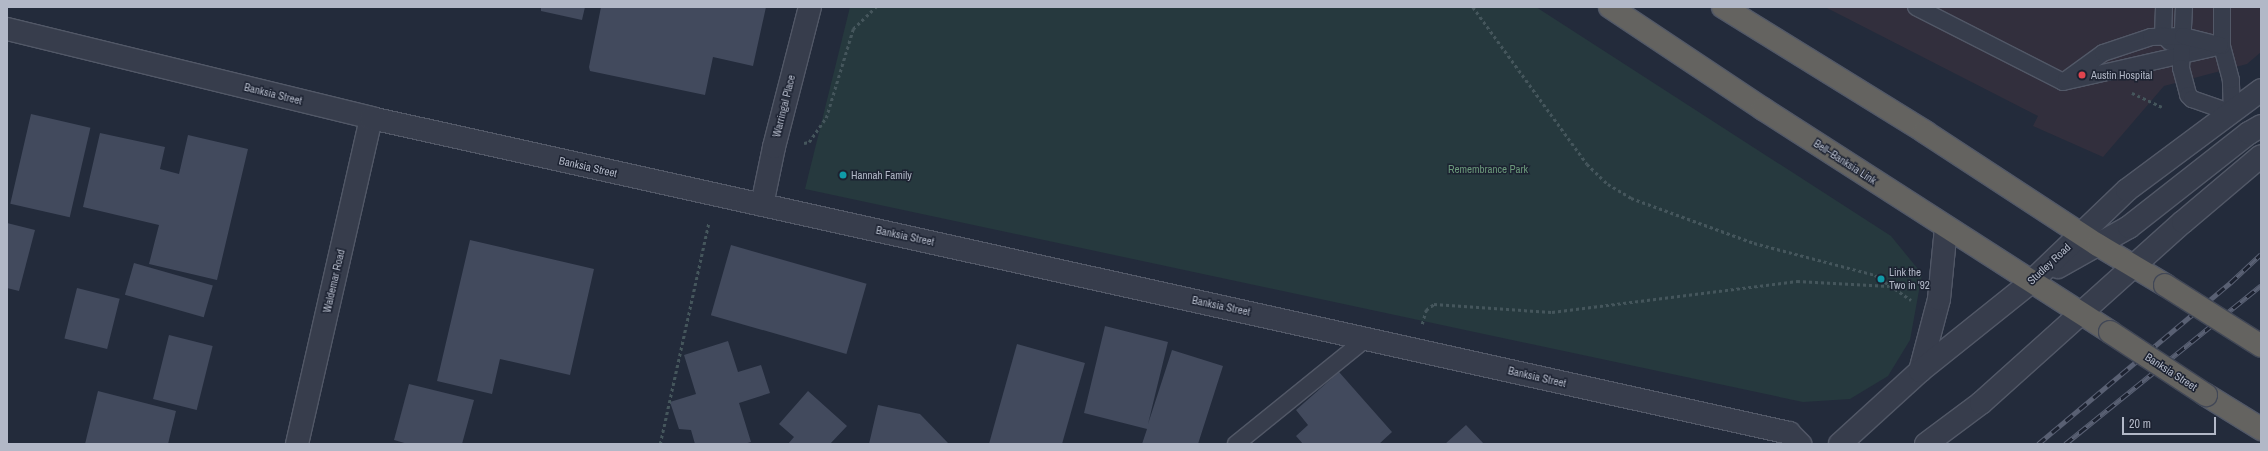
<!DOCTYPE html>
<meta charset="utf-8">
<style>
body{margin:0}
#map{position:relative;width:2268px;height:451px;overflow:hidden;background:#232b3b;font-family:"Archivo Narrow",sans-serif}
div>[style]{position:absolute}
.medical>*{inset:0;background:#322f3d}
.green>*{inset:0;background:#26393e}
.building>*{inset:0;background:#424a5d;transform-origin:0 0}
.path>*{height:2.5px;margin-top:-1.25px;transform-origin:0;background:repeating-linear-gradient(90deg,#45565c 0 3px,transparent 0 6px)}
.roads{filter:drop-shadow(1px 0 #525867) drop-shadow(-1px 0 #525867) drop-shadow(0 1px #525867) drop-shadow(0 -1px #525867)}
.service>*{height:16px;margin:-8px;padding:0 8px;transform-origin:8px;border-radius:8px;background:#373d4c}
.minor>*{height:22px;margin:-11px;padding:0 11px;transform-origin:11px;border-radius:11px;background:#373d4c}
.tertiary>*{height:22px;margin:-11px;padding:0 11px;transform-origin:11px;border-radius:11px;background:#373d4c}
.trunk>*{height:22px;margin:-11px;padding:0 11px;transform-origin:11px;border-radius:11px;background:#646360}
.rail>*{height:4.5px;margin-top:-2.25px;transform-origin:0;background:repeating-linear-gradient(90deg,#1c2231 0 9px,#596073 0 18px);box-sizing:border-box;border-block:1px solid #596073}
.bridges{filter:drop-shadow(1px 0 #424857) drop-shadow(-1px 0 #424857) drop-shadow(0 1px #424857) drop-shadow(0 -1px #424857)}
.trunk-bridge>*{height:22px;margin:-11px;padding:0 11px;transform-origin:11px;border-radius:11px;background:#646360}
.dots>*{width:11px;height:11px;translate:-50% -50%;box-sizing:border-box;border:2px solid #1c2231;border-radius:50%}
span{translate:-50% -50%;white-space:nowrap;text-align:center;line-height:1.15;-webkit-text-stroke:3px #1c2231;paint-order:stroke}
.poi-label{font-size:11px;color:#b2b8c7}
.left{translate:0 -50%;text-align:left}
.street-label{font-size:11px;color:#b2b8c7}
.park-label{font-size:11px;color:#6a987a}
.frame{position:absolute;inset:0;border:8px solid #b2b8c7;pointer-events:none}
.scale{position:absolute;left:2122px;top:417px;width:94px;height:18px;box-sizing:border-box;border:2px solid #b2b8c7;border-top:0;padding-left:5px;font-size:12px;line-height:14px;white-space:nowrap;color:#b2b8c7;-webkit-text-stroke:3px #1c2231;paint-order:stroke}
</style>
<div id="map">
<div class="medical">
<div style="clip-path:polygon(1825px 7px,2261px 7px,2261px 52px,2247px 64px,2164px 86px,2103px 157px,2033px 126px,2038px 116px)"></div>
</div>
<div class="green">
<div style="clip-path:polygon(850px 7px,1536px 7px,1891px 236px,1922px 274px,1910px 340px,1888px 376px,1850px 399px,1803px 402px,805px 189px)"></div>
</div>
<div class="building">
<div style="clip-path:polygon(541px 7px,585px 7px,582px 20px,541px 11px)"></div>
<div style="clip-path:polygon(601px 7px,766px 7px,753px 66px,713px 57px,705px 95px,590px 71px,589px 67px)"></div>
<div style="left:31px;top:114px;width:61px;height:92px;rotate:13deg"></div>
<div style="clip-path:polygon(100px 133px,165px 147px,160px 169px,179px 174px,188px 135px,248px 149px,217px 280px,149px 264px,159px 225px,83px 207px)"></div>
<div style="clip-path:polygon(7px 223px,35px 230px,19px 291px,7px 288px)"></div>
<div style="clip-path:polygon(470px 240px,594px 269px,570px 375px,500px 359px,492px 394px,437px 381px)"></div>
<div style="left:731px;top:245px;width:141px;height:73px;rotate:16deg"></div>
<div style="left:134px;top:263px;width:82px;height:33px;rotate:16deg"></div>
<div style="left:77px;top:288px;width:44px;height:52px;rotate:14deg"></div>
<div style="clip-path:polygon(1105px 326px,1168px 342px,1148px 424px,1172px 350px,1223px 366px,1198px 444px,1142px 444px,1147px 429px,1084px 413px)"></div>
<div style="left:169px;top:335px;width:45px;height:66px;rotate:14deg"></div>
<div style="clip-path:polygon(728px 341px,738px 372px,761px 365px,770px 393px,739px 403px,751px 442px,744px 444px,695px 444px,691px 430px,679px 429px,670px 402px,696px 394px,684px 355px)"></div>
<div style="clip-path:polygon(1017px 344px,1085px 363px,1062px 444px,989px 444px)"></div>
<div style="clip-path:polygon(1339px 372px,1392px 432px,1379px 444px,1303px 444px,1296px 436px,1308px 425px,1296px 410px)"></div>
<div style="clip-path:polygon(409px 384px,474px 400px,462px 444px,408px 444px,394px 440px)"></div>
<div style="clip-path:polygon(98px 391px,176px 411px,168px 444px,85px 444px)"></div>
<div style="clip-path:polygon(808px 391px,847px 426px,830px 444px,788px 444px,794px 437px,779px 424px)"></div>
<div style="clip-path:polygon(878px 405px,920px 414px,949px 444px,869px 444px)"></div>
<div style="clip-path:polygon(1466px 425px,1484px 444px,1445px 444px)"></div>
</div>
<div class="path">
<div style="left:1473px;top:7px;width:194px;rotate:54deg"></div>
<div style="left:1587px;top:164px;width:29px;rotate:44deg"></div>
<div style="left:1608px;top:184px;width:27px;rotate:31deg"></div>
<div style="left:1631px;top:198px;width:131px;rotate:20.1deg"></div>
<div style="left:1754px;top:243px;width:125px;rotate:14.8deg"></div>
<div style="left:1875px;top:275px;width:44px;rotate:34.8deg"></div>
<div style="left:2132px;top:93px;width:33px;rotate:25deg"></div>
<div style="left:804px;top:143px;width:5px;rotate:-11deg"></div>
<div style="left:809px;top:142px;width:29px;rotate:-55deg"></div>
<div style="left:826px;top:118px;width:93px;rotate:-73.1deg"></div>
<div style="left:853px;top:29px;width:32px;rotate:-44deg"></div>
<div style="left:1422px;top:324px;width:15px;rotate:-74deg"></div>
<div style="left:1426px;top:310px;width:10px;rotate:-37deg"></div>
<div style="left:1434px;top:304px;width:118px;rotate:3.9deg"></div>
<div style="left:1552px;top:312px;width:247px;rotate:-7.2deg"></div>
<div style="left:1797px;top:281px;width:92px;rotate:3.1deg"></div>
<div style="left:660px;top:444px;width:227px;rotate:-77.6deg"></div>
</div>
<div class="roads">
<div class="service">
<div style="left:1916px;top:7px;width:165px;rotate:27deg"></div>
<div style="left:2063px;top:82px;width:163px;rotate:-12.8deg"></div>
<div style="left:2164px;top:7px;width:28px;rotate:92deg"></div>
<div style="left:2163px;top:35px;width:10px;rotate:45deg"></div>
<div style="left:2184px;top:7px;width:61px;rotate:92.8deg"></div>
<div style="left:2181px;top:68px;width:28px;rotate:75deg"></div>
<div style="left:2188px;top:95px;width:6px;rotate:45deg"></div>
<div style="left:2192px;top:99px;width:42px;rotate:19.3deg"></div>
<div style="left:2232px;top:113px;width:33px;rotate:-92deg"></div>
<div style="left:2231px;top:80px;width:35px;rotate:-105deg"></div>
<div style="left:2222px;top:46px;width:39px;rotate:-90deg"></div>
<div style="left:2066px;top:80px;width:46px;rotate:-36.1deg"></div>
<div style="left:2103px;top:53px;width:51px;rotate:-18.4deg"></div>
<div style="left:2151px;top:37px;width:32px;rotate:-2deg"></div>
<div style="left:2183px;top:36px;width:38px;rotate:14deg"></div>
<div style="left:1236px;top:444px;width:169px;rotate:-39deg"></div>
</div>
<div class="minor">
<div style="left:762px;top:205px;width:59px;rotate:-78.3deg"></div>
<div style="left:774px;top:147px;width:145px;rotate:-75.6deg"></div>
<div style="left:297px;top:444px;width:334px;rotate:-77.2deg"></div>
</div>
<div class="tertiary">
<div style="left:7px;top:29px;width:375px;rotate:13.7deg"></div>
<div style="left:371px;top:118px;width:1453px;rotate:12.52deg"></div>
<div style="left:1789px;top:433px;width:16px;rotate:45deg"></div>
<div style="left:2058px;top:267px;width:81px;rotate:-29.4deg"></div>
<div style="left:2129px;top:227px;width:152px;rotate:-38.1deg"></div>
<div style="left:2249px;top:133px;width:14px;rotate:-30deg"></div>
<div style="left:1920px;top:371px;width:74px;rotate:-75.2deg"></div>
<div style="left:1939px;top:299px;width:72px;rotate:-84.4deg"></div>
<div style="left:1840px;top:444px;width:108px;rotate:-42.4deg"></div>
<div style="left:1920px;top:371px;width:142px;rotate:-38.7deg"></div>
<div style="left:2031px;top:282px;width:133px;rotate:-43.8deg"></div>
<div style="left:2127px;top:190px;width:167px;rotate:-36.7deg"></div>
<div style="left:1926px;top:444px;width:69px;rotate:-36.7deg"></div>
<div style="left:1981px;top:403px;width:271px;rotate:-41.9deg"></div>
<div style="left:2183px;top:222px;width:102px;rotate:-40.2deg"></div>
</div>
<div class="trunk">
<div style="left:1610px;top:7px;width:184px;rotate:33.7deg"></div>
<div style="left:1763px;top:109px;width:412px;rotate:32.7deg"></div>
<div style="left:1723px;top:7px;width:238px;rotate:31.7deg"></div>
<div style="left:1925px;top:132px;width:207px;rotate:33.2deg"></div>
<div style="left:2098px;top:245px;width:78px;rotate:30.8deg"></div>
<div style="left:2206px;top:395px;width:65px;rotate:31.7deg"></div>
</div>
</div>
<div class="rail">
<div style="left:2038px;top:444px;width:251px;rotate:-40deg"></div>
<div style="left:2230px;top:283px;width:42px;rotate:-43.1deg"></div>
<div style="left:2065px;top:444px;width:252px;rotate:-39deg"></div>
</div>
<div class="bridges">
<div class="trunk-bridge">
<div style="left:2165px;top:285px;width:114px;rotate:32.4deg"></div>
<div style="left:2110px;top:332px;width:115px;rotate:33.3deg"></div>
</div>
</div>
<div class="dots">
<div style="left:2082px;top:75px;background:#e0444e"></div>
<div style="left:843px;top:175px;background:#0f9aa8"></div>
<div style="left:1881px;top:279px;background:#0f9aa8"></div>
</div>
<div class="poi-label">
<span class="left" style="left:2091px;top:75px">Austin Hospital</span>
<span class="left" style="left:851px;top:175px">Hannah Family</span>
<span class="left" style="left:1889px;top:279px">Link the<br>Two in '92</span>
</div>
<div class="street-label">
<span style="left:273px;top:94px;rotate:14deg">Banksia Street</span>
<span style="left:784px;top:106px;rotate:-76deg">Warringal Place</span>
<span style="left:1845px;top:162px;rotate:33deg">Bell–Banksia Link</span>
<span style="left:588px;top:167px;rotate:13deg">Banksia Street</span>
<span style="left:905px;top:236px;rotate:12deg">Banksia Street</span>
<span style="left:2049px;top:264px;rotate:-43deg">Studley Road</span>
<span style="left:334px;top:281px;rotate:-77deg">Waldemar Road</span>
<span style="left:1221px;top:306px;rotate:12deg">Banksia Street</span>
<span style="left:2171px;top:372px;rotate:33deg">Banksia Street</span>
<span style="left:1537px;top:377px;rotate:13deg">Banksia Street</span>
</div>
<div class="park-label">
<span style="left:1488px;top:169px">Remembrance Park</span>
</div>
<div class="frame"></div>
<div class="scale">20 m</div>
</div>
